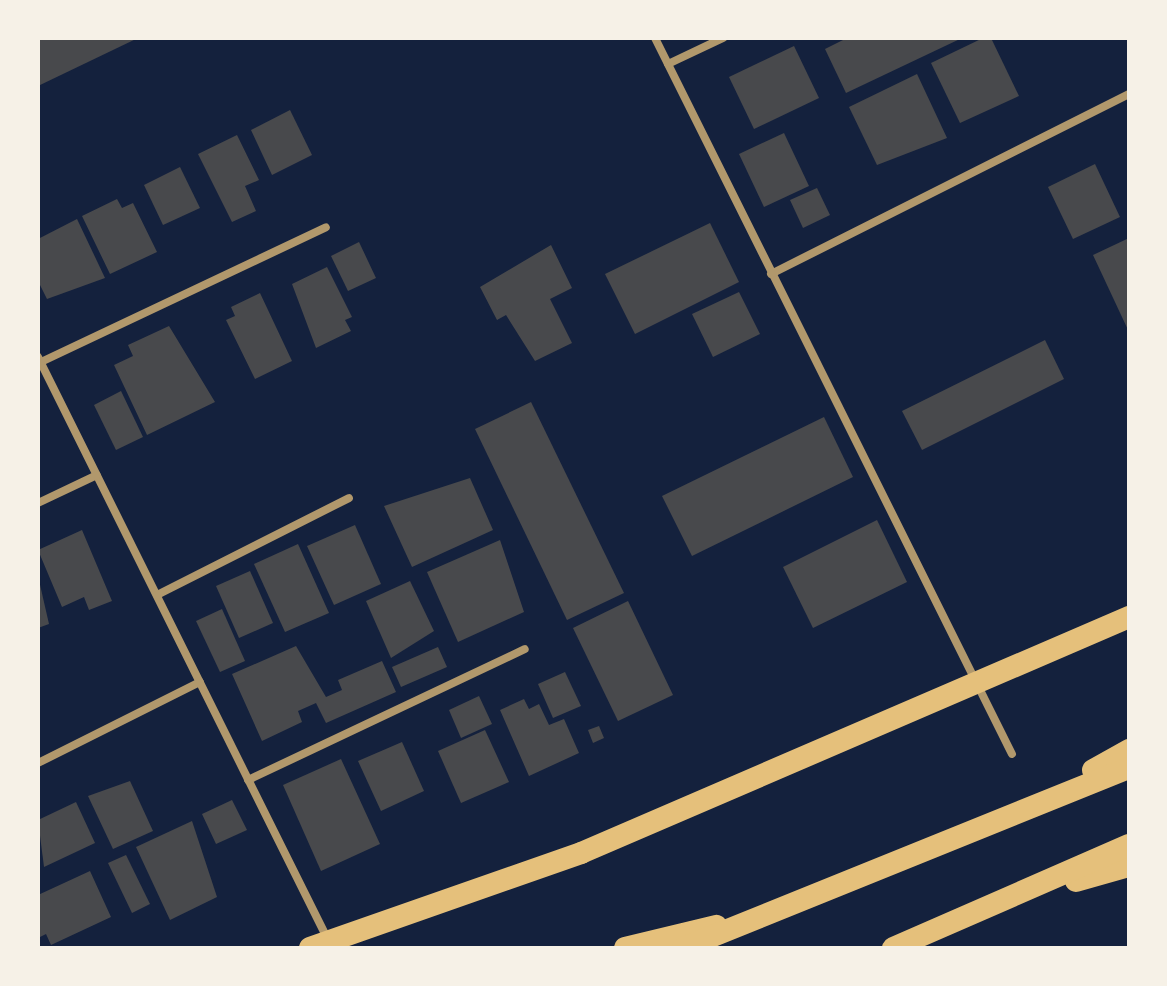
<!DOCTYPE html>
<style>
body{margin:0}
#map{position:relative;width:1167px;height:986px;overflow:hidden;background:#14213d;font-family:"Titillium Web",sans-serif}
div>[style]{position:absolute}
.building>*{inset:0;background:#48494c}
.minor>*{height:8px;margin:-4px;padding:0 4px;transform-origin:4px;border-radius:4px;background:#b1986c}
.trunk>*{height:22px;margin:-11px;padding:0 11px;transform-origin:11px;border-radius:11px;background:#e5c07b}
span{translate:-50% -50%;white-space:nowrap;text-align:center;line-height:1.15;-webkit-text-stroke:6px #f6f1e7;paint-order:stroke}
.frame{position:absolute;inset:0;border:40px solid #f6f1e7;pointer-events:none}
</style>
<div id="map">
<div class="building">
<div style="clip-path:polygon(38px 38px,138px 38px,38px 86px)"></div>
<div style="clip-path:polygon(847px 38px,962px 38px,846px 93px,825px 49px)"></div>
<div style="clip-path:polygon(983px 38px,991px 38px,1019px 96px,960px 123px,931px 63px)"></div>
<div style="clip-path:polygon(794px 46px,819px 98px,754px 129px,729px 77px)"></div>
<div style="clip-path:polygon(917px 74px,947px 138px,877px 165px,849px 107px)"></div>
<div style="clip-path:polygon(290px 110px,312px 155px,272px 175px,251px 130px)"></div>
<div style="clip-path:polygon(784px 133px,809px 186px,764px 207px,739px 154px)"></div>
<div style="clip-path:polygon(237px 135px,259px 180px,245px 186px,256px 211px,232px 222px,198px 154px)"></div>
<div style="clip-path:polygon(1095px 164px,1120px 217px,1073px 239px,1048px 187px)"></div>
<div style="clip-path:polygon(180px 167px,200px 208px,163px 225px,144px 185px)"></div>
<div style="clip-path:polygon(817px 188px,830px 215px,803px 228px,790px 200px)"></div>
<div style="clip-path:polygon(117px 199px,122px 208px,133px 203px,157px 252px,110px 274px,82px 216px)"></div>
<div style="clip-path:polygon(77px 219px,105px 278px,47px 299px,38px 281px,38px 239px)"></div>
<div style="clip-path:polygon(710px 223px,739px 282px,635px 334px,605px 274px)"></div>
<div style="clip-path:polygon(1129px 238px,1129px 332px,1093px 255px)"></div>
<div style="clip-path:polygon(359px 242px,376px 278px,348px 291px,331px 256px)"></div>
<div style="clip-path:polygon(551px 245px,572px 288px,550px 299px,572px 343px,535px 361px,506px 315px,497px 320px,480px 287px)"></div>
<div style="clip-path:polygon(327px 267px,352px 317px,345px 320px,351px 331px,316px 348px,292px 284px)"></div>
<div style="clip-path:polygon(739px 292px,760px 334px,713px 357px,692px 314px)"></div>
<div style="clip-path:polygon(260px 293px,292px 361px,255px 379px,226px 320px,235px 316px,231px 307px)"></div>
<div style="clip-path:polygon(169px 326px,215px 402px,147px 435px,114px 365px,133px 356px,128px 345px)"></div>
<div style="clip-path:polygon(1045px 340px,1064px 379px,922px 450px,902px 411px)"></div>
<div style="clip-path:polygon(121px 391px,143px 437px,116px 450px,94px 405px)"></div>
<div style="clip-path:polygon(531px 402px,624px 593px,567px 620px,475px 429px)"></div>
<div style="clip-path:polygon(824px 417px,853px 477px,692px 556px,662px 496px)"></div>
<div style="clip-path:polygon(470px 478px,493px 530px,412px 567px,384px 506px)"></div>
<div style="clip-path:polygon(877px 520px,907px 582px,813px 628px,783px 567px)"></div>
<div style="clip-path:polygon(355px 525px,381px 584px,334px 605px,307px 546px)"></div>
<div style="clip-path:polygon(82px 530px,112px 601px,89px 610px,84px 597px,62px 607px,38px 550px)"></div>
<div style="clip-path:polygon(500px 540px,524px 612px,458px 642px,427px 572px)"></div>
<div style="clip-path:polygon(298px 544px,329px 613px,285px 632px,254px 564px)"></div>
<div style="clip-path:polygon(250px 571px,273px 623px,239px 638px,216px 586px)"></div>
<div style="clip-path:polygon(38px 576px,49px 624px,38px 628px)"></div>
<div style="clip-path:polygon(410px 581px,434px 631px,391px 658px,366px 601px)"></div>
<div style="clip-path:polygon(628px 601px,673px 695px,618px 721px,573px 628px)"></div>
<div style="clip-path:polygon(222px 609px,245px 661px,220px 672px,196px 621px)"></div>
<div style="clip-path:polygon(296px 646px,326px 697px,342px 690px,338px 680px,382px 661px,396px 692px,326px 723px,316px 703px,298px 711px,302px 722px,262px 741px,232px 674px)"></div>
<div style="clip-path:polygon(438px 647px,447px 667px,401px 687px,392px 667px)"></div>
<div style="clip-path:polygon(565px 672px,581px 706px,553px 718px,538px 684px)"></div>
<div style="clip-path:polygon(479px 696px,492px 724px,461px 738px,449px 710px)"></div>
<div style="clip-path:polygon(524px 699px,529px 709px,539px 704px,549px 725px,564px 719px,579px 753px,529px 776px,500px 710px)"></div>
<div style="clip-path:polygon(599px 726px,604px 738px,593px 743px,588px 730px)"></div>
<div style="clip-path:polygon(485px 730px,509px 782px,461px 803px,438px 751px)"></div>
<div style="clip-path:polygon(402px 742px,424px 791px,381px 811px,358px 761px)"></div>
<div style="clip-path:polygon(341px 759px,380px 844px,321px 871px,283px 785px)"></div>
<div style="clip-path:polygon(130px 781px,153px 831px,113px 849px,88px 796px)"></div>
<div style="clip-path:polygon(232px 800px,247px 830px,216px 844px,202px 814px)"></div>
<div style="clip-path:polygon(76px 802px,95px 843px,44px 867px,38px 820px)"></div>
<div style="clip-path:polygon(192px 821px,217px 897px,170px 920px,136px 847px)"></div>
<div style="clip-path:polygon(126px 855px,150px 904px,132px 913px,108px 863px)"></div>
<div style="clip-path:polygon(90px 871px,111px 917px,51px 945px,46px 934px,38px 938px,38px 895px)"></div>
</div>
<div class="minor">
<div style="left:655px;top:38px;width:800px;rotate:63.5deg"></div>
<div style="left:668px;top:64px;width:61px;rotate:-25.3deg"></div>
<div style="left:771px;top:274px;width:401px;rotate:-26.7deg"></div>
<div style="left:38px;top:357px;width:651px;rotate:63.55deg"></div>
<div style="left:41px;top:362px;width:315px;rotate:-25.3deg"></div>
<div style="left:38px;top:503px;width:65px;rotate:-25.4deg"></div>
<div style="left:157px;top:595px;width:215px;rotate:-26.8deg"></div>
<div style="left:38px;top:763px;width:181px;rotate:-26.6deg"></div>
<div style="left:248px;top:780px;width:306px;rotate:-25.3deg"></div>
</div>
<div class="trunk">
<div style="left:1093px;top:770px;width:41px;rotate:-29.1deg"></div>
<div style="left:1076px;top:881px;width:55px;rotate:-15.8deg"></div>
<div style="left:310px;top:948px;width:287px;rotate:-19.3deg"></div>
<div style="left:581px;top:853px;width:597px;rotate:-23.3deg"></div>
<div style="left:625px;top:948px;width:94px;rotate:-13.6deg"></div>
<div style="left:683px;top:948px;width:481px;rotate:-22deg"></div>
<div style="left:893px;top:948px;width:257px;rotate:-23.6deg"></div>
</div>
<div class="frame"></div>
</div>
